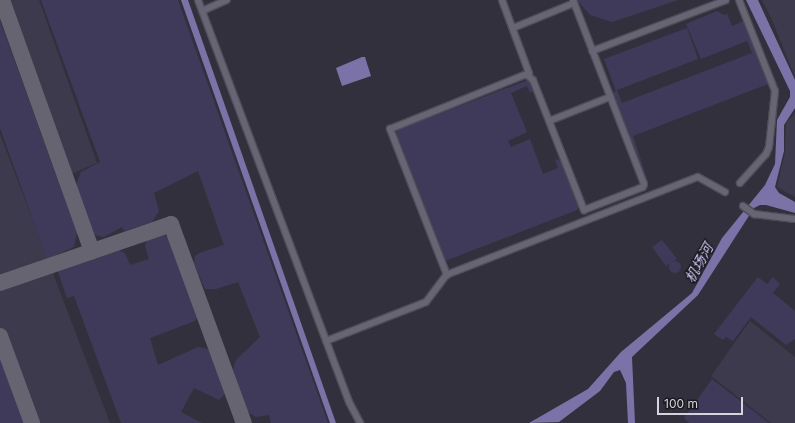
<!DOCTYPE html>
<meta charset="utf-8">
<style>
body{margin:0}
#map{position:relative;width:795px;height:423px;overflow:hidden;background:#32303d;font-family:Inter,"Noto Sans SC",sans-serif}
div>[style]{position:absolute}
.built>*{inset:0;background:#3c3a4c}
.green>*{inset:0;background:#3f3a5a}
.round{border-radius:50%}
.water>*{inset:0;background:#7b72a8}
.taxiway>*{height:16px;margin:-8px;padding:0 8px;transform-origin:8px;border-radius:8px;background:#666470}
.roads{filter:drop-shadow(1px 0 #4e4d58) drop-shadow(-1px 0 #4e4d58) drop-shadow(0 1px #4e4d58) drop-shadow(0 -1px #4e4d58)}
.minor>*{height:6px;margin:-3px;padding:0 3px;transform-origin:3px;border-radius:3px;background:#676573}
span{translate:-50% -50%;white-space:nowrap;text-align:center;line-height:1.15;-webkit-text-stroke:3px #1a191f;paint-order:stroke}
.water-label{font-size:14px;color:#d3ccfd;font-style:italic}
.scale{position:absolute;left:657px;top:397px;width:86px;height:18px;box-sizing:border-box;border:2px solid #d5d4dc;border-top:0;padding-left:5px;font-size:12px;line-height:14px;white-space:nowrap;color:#d5d4dc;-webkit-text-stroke:3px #1a191f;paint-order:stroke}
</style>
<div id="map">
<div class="built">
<div style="clip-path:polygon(0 0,39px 0,97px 163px,59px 179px,0 17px)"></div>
<div style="clip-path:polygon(762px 0,795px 0,795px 77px,772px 20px)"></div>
<div style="clip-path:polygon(795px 113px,795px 197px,777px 187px,785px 152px,786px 123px)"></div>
<div style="clip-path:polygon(0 134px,110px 423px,28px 423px,0 346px)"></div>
<div style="clip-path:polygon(750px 321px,795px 357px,795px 423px,771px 423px,711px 376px)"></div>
</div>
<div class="green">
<div style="clip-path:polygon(41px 0,178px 0,328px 423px,271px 423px,269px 415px,256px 417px,246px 411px,233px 369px,236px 360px,260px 337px,238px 282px,216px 289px,205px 289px,194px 264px,195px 256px,199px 253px,224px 245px,198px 171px,154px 193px,159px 211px,152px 222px,124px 231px,122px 227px,104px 237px,95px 235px,89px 229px,76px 193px,76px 185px,81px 172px,100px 162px)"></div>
<div style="clip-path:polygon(577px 0,678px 0,612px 22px,590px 15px)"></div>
<div style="clip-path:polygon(717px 11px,724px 15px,727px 14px,732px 26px,744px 21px,768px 84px,633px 136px,649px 184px,612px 93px,616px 91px,604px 59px,687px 28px,698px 59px,617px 90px,622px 103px,752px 53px,747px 41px,701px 59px,686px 24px)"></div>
<div style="clip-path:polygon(0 20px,77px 233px,74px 247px,47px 259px,0 128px)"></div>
<div style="clip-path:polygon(528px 80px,533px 86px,533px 91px,530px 93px,527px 86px,511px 93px,527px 132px,508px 141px,511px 147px,530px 139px,543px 174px,558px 168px,555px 159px,562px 161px,579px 207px,577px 210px,445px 261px,396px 133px,397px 130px)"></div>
<div style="clip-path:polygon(162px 233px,169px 238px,197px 318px,195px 321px,150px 338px,158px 365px,198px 347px,208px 349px,226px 390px,225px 394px,219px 400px,194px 388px,181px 412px,202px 423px,121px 423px,74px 296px,67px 298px,57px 269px,114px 248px,125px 253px,130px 265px,149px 259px,145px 246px,147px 239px,153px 234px)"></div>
<div style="clip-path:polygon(662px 240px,677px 259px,666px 266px,652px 247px)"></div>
<div class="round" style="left:669px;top:261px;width:12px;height:12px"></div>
<div style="clip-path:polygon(758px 277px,767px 284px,773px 277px,780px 284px,773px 293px,795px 311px,795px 339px,786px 345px,751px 317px,733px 341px,726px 337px,723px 340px,714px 334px)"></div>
<div style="clip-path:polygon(0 344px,27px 420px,26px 423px,0 423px)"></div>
<div style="clip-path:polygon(712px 379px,769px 423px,689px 423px,684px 418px)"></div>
</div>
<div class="water">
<div style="clip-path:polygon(181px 0,188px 0,336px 423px,330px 423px)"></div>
<div style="clip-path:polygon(746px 0,758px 0,795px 80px,795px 108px,784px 125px,784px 151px,775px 187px,779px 193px,795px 202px,795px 213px,766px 205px,760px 205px,754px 208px,698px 295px,632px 357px,635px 423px,628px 423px,626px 383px,620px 370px,614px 372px,600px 391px,559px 422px,529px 423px,588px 389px,621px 352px,692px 293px,722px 238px,765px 185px,775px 164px,777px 120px,790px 97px,790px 91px)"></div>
<div style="clip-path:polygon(362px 57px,365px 57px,371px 76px,342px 86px,336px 68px)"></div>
</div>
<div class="taxiway">
<div style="left:2px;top:0;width:267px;rotate:70.3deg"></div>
<div style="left:0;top:283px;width:181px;rotate:-19deg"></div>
<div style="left:171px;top:224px;width:212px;rotate:69.9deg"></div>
<div style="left:0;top:336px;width:93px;rotate:69.8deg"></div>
</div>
<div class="roads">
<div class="minor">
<div style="left:198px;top:0;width:429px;rotate:69.4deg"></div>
<div style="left:349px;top:402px;width:24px;rotate:62deg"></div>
<div style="left:739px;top:0;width:98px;rotate:68.4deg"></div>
<div style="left:775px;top:91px;width:56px;rotate:96.1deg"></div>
<div style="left:769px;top:147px;width:8px;rotate:113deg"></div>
<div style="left:766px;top:154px;width:39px;rotate:132deg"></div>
<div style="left:202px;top:11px;width:27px;rotate:-24deg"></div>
<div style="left:513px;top:28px;width:66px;rotate:-22.3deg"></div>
<div style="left:592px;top:51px;width:143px;rotate:-20.8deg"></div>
<div style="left:527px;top:75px;width:8px;rotate:40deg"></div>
<div style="left:533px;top:80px;width:140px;rotate:68.6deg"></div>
<div style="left:584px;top:210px;width:63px;rotate:-21.3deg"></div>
<div style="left:643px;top:187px;width:3px;rotate:-72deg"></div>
<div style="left:644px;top:184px;width:197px;rotate:-111.1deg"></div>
<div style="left:549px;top:121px;width:66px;rotate:-21.5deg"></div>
<div style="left:743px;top:206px;width:14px;rotate:36deg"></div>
<div style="left:754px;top:214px;width:41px;rotate:7deg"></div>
<div style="left:447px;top:275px;width:157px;rotate:-111.3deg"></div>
<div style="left:390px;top:129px;width:150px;rotate:-21.9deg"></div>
<div style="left:529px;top:73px;width:78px;rotate:-110.3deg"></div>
<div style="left:326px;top:341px;width:107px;rotate:-21.3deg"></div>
<div style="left:426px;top:302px;width:34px;rotate:-53deg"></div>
<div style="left:446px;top:275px;width:270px;rotate:-21.3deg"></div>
<div style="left:698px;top:177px;width:31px;rotate:29deg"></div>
</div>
</div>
<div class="water-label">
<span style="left:699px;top:263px;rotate:-61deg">机场河</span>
</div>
<div class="scale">100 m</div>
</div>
